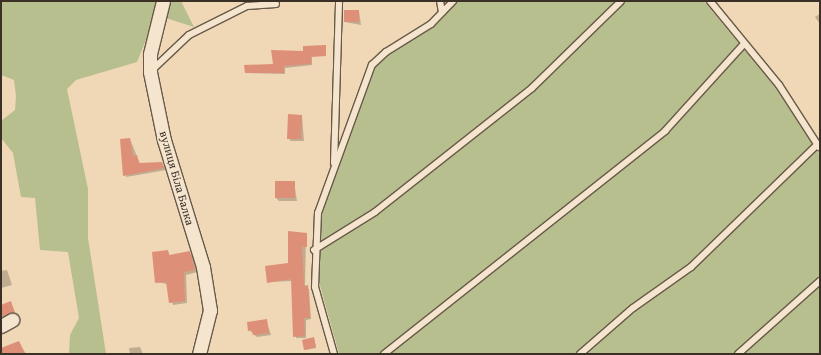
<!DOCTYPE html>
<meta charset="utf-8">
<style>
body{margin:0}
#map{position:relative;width:821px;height:355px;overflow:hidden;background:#f0d7b5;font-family:"Gentium Book Plus",serif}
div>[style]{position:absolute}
.green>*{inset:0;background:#b7bf8f}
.shadow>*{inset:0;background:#0003}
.building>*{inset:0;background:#de8f77}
.roads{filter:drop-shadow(1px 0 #685a49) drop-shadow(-1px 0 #685a49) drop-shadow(0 1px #685a49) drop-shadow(0 -1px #685a49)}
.lane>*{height:6px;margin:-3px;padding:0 3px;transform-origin:3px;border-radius:3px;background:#f5e5cf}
.street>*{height:13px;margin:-6.5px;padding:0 6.5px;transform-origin:6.5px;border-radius:6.5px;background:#f5e5cf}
span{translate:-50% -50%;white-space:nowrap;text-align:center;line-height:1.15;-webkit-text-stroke:3px #f5e5cf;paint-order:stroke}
.street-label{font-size:12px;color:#3a3025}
.frame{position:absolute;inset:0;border:2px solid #3a3025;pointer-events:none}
</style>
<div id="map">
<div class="green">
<div style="clip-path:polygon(1px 1px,181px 1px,194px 27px,156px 15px,137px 62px,76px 80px,67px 89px,88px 189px,88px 238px,106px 354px,69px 354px,70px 335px,79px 318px,68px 252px,40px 250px,35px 198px,21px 197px,13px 153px,1px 138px,1px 121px,15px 110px,16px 96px,14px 80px,1px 75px)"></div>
<div style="clip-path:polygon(442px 1px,704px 1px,776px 88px,820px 155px,820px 354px,339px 354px,319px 282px,320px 213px,375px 65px,444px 13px)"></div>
</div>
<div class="shadow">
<div style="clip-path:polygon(359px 11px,361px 25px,345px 22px)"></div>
<div style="clip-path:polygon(820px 14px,820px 24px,815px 17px)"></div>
<div style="clip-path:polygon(312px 54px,312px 65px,285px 68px,285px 74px,246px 73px,245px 66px,274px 65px)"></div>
<div style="clip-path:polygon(302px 116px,304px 141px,291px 141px,288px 138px)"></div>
<div style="clip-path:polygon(130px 139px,140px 164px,162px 163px,166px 170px,126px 177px)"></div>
<div style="clip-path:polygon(294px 182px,297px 201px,279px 201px,276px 198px)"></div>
<div style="clip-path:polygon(306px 234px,305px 287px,309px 289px,311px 319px,306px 320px,306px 338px,296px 338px,292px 281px,268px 282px,289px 264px)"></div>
<div style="clip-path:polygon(168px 252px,170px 256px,192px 255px,197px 272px,186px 275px,187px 303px,173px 305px,167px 284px,156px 282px)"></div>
<div style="clip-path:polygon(7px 270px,12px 285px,1px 288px,1px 271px)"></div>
<div style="clip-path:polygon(11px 303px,16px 315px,1px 322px,1px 307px)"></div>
<div style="clip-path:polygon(266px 320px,271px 335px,257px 337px,249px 330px)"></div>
<div style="clip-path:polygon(314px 338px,316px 348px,306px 350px,305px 349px)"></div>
<div style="clip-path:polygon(19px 342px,26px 354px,8px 354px)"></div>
<div style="clip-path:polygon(140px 347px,143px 354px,130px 354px,129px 348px)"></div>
</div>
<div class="building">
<div style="clip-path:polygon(344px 10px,359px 10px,359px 22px,344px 22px)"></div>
<div style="clip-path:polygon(326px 45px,326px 56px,311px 57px,311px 64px,284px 66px,284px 73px,245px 73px,244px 65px,273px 64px,271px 50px,303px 51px,303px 46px)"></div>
<div style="clip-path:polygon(288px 114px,302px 115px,301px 139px,287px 139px)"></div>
<div style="clip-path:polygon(130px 138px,133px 156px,137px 155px,139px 163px,162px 162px,164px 168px,123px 176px,120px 139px)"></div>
<div style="clip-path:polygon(275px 181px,295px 181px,295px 198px,275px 198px)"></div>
<div style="clip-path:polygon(288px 231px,307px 233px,307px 247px,302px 247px,304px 286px,308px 285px,310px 318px,304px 318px,305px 336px,293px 337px,291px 279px,267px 283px,265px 266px,288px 263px)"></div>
<div style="clip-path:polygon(168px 250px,169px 255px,190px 251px,195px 270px,184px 272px,185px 301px,169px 303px,166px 282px,155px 283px,152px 252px)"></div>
<div style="clip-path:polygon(11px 301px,15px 313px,1px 316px,1px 305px)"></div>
<div style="clip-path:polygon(267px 319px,269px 333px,253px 335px,252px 330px,248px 331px,247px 322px)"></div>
<div style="clip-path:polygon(314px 337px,316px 347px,304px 350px,302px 340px)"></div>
<div style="clip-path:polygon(19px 341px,25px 354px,1px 354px,1px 348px)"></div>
</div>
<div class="roads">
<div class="lane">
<div style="left:440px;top:1px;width:11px;rotate:80deg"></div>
<div style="left:710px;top:1px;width:109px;rotate:50.6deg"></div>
<div style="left:779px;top:85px;width:74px;rotate:57.2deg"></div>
<div style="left:151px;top:71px;width:52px;rotate:-43.5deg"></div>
<div style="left:189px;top:35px;width:65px;rotate:-26.6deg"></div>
<div style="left:247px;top:6px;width:29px;rotate:-4deg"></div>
<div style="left:334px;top:163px;width:162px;rotate:-88.2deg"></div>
<div style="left:314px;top:250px;width:72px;rotate:-31.9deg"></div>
<div style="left:375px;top:212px;width:200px;rotate:-38.3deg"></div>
<div style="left:532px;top:88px;width:124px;rotate:-44.3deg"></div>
<div style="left:334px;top:354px;width:70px;rotate:-105.8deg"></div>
<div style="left:315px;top:287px;width:74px;rotate:-87.7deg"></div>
<div style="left:318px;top:213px;width:158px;rotate:-70deg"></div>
<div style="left:372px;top:65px;width:19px;rotate:-43deg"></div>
<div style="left:386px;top:52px;width:53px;rotate:-31.9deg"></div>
<div style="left:431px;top:24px;width:32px;rotate:-46deg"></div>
<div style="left:384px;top:354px;width:359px;rotate:-38.4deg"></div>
<div style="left:665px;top:131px;width:118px;rotate:-47.8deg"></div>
<div style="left:580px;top:354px;width:70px;rotate:-41deg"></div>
<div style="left:633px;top:308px;width:71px;rotate:-35.3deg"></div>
<div style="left:691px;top:267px;width:175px;rotate:-44.1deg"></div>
<div style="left:738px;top:354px;width:110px;rotate:-41.7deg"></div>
</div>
<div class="street">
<div style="left:163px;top:1px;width:55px;rotate:103.8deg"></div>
<div style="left:150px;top:54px;width:18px;rotate:90deg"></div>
<div style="left:150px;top:72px;width:69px;rotate:78.4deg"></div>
<div style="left:164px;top:140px;width:133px;rotate:72.9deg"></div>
<div style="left:203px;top:267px;width:44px;rotate:80.8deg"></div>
<div style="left:210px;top:310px;width:45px;rotate:104deg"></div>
<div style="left:1px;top:326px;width:13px;rotate:-29deg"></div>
</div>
</div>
<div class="street-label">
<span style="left:177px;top:178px;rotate:74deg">вулиця Біла Балка</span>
</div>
<div class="frame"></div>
</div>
